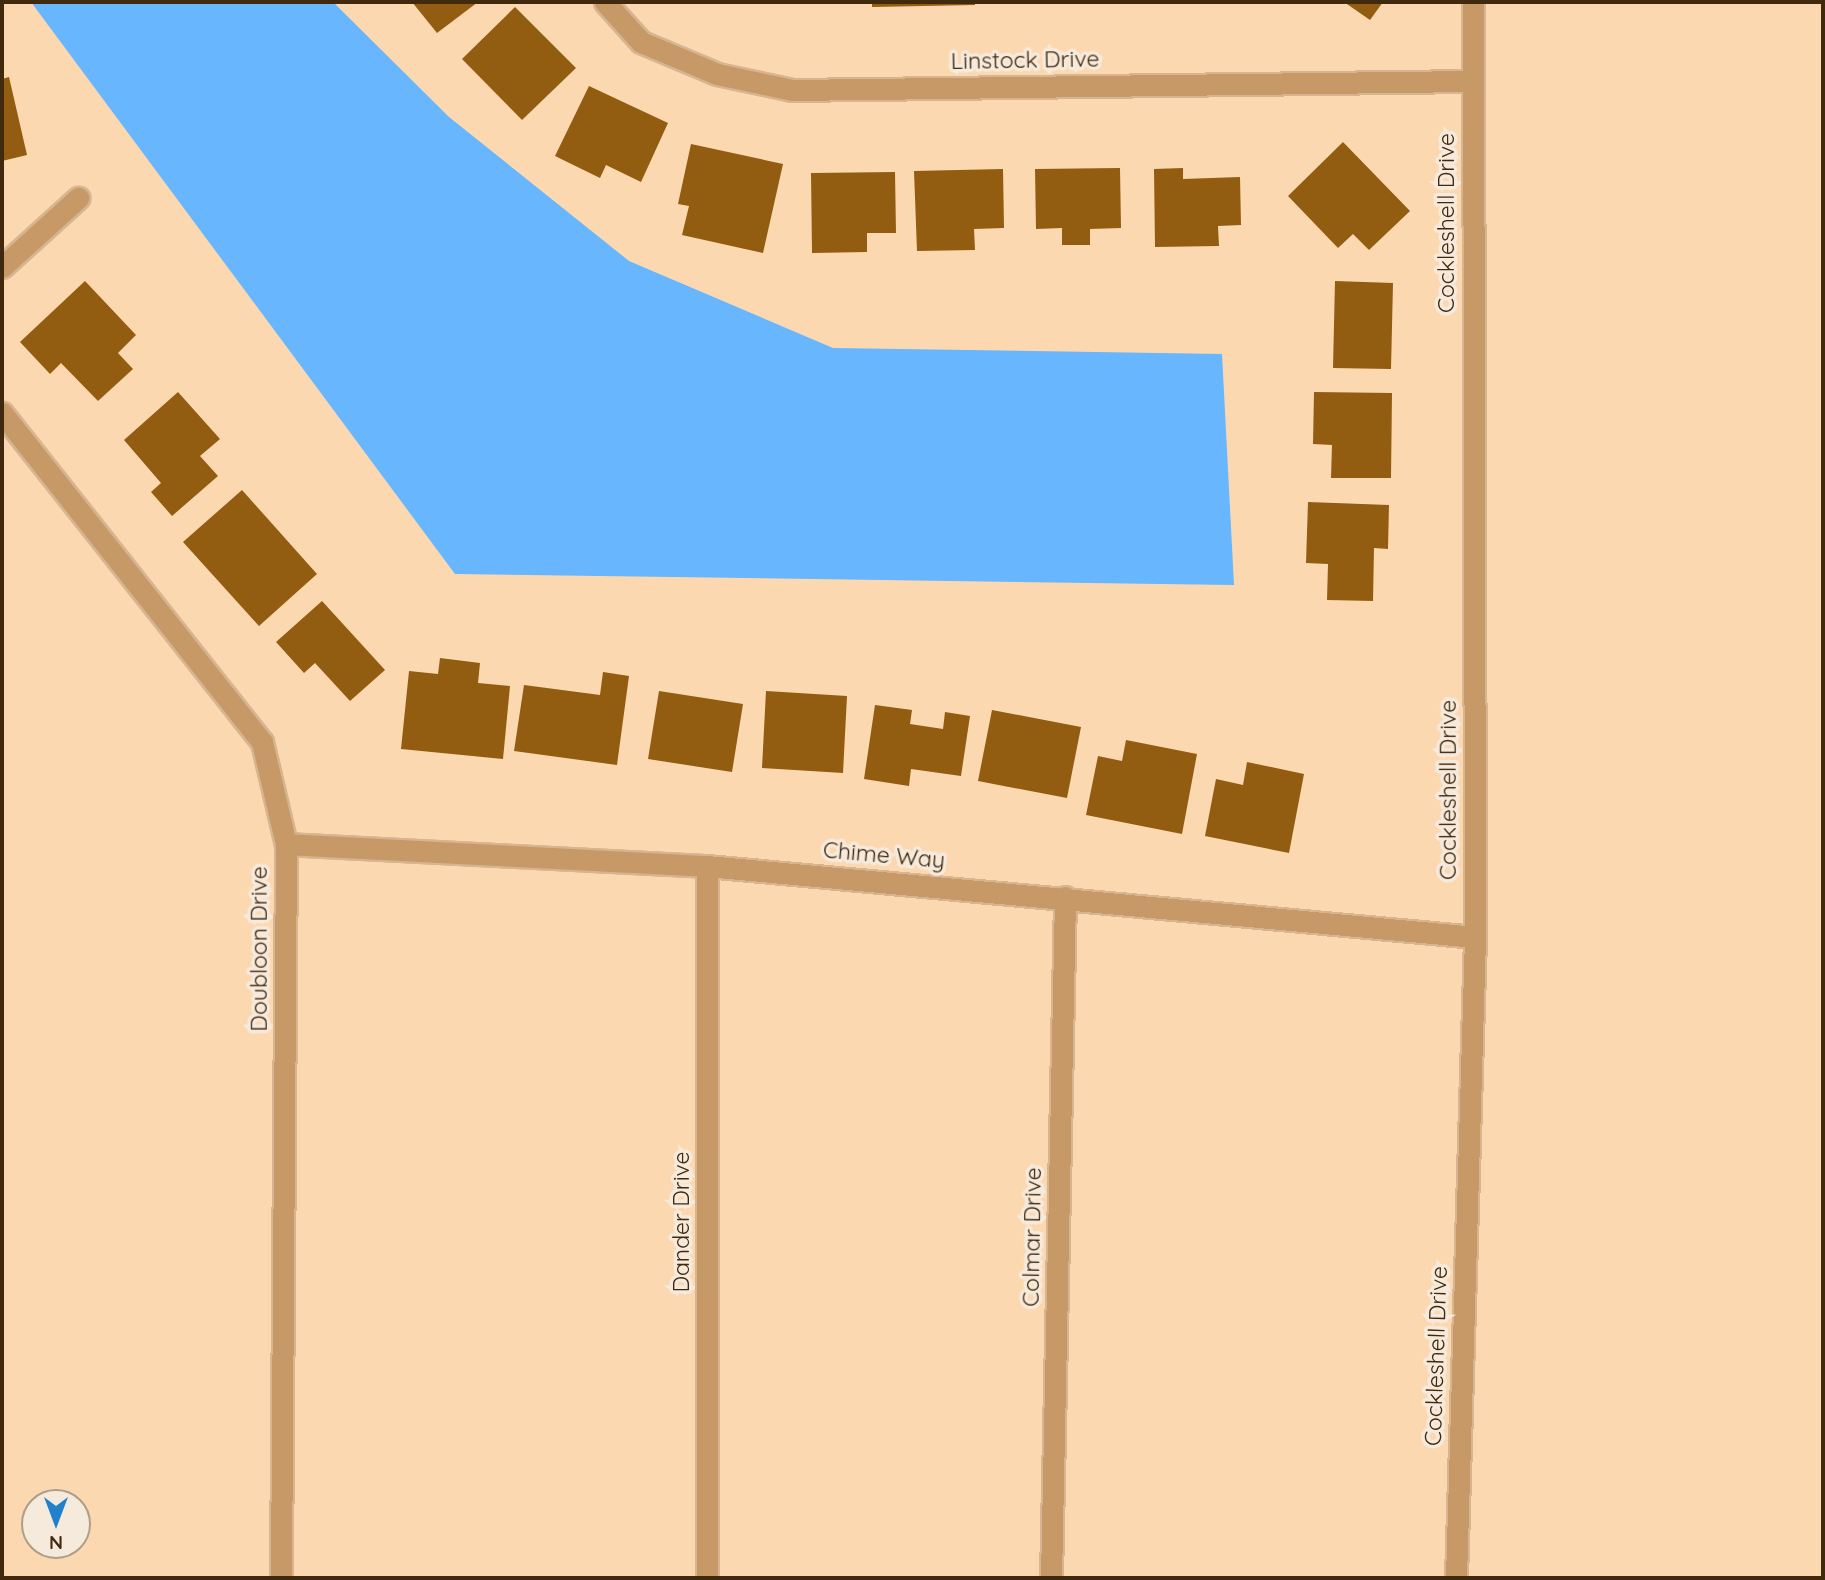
<!DOCTYPE html>
<style>
body{margin:0}
#map{position:relative;width:1825px;height:1580px;overflow:hidden;background:#fcd8b1;font-family:Quicksand,sans-serif}
div>[style]{position:absolute}
.water>*{inset:0;background:#67b6fe}
.building>*{inset:0;background:#925c11}
.roads{filter:drop-shadow(2px 0 #d6b590) drop-shadow(-2px 0 #d6b590) drop-shadow(0 2px #d6b590) drop-shadow(0 -2px #d6b590)}
.minor>*{height:21px;margin:-10.5px;padding:0 10.5px;transform-origin:10.5px;border-radius:10.5px;background:#c69967}
span{translate:-50% -50%;white-space:nowrap;text-align:center;line-height:1.15;-webkit-text-stroke:7px #f6eadd;paint-order:stroke}
.street-label{font-size:23px;color:#40290d}
.frame{position:absolute;inset:0;border:4px solid #40290d;pointer-events:none}
.north{position:absolute;left:21px;top:1489px;width:70px;height:70px;box-sizing:border-box;background:#f6eadd;border:2px solid #ad9d8a;border-radius:50%;rotate:180deg;font-size:19px;font-weight:700;line-height:28px;text-align:center;color:#40290d}
.north::after{content:'';display:block;margin:auto;width:24px;height:32px;background:#2281cd;clip-path:polygon(50% 0,100% 100%,50% 72%,0 100%)}
</style>
<div id="map">
<div class="water">
<div style="clip-path:polygon(31px 2px,333px 2px,449px 117px,629px 261px,833px 348px,1222px 354px,1234px 585px,455px 574px)"></div>
</div>
<div class="building">
<div style="clip-path:polygon(412px 2px,478px 2px,437px 33px)"></div>
<div style="clip-path:polygon(872px 2px,975px 2px,975px 5px,872px 7px)"></div>
<div style="clip-path:polygon(1344px 2px,1383px 2px,1370px 20px)"></div>
<div style="clip-path:polygon(515px 7px,576px 68px,522px 120px,462px 59px)"></div>
<div style="clip-path:polygon(9px 77px,27px 155px,2px 161px,2px 79px)"></div>
<div style="clip-path:polygon(589px 86px,668px 123px,641px 182px,606px 165px,600px 178px,555px 156px)"></div>
<div style="clip-path:polygon(1343px 142px,1410px 211px,1369px 250px,1353px 234px,1338px 248px,1288px 196px)"></div>
<div style="clip-path:polygon(691px 144px,783px 164px,763px 253px,682px 235px,689px 206px,678px 204px)"></div>
<div style="clip-path:polygon(1120px 168px,1121px 228px,1090px 229px,1090px 245px,1062px 245px,1062px 228px,1036px 229px,1035px 169px)"></div>
<div style="clip-path:polygon(1183px 168px,1183px 179px,1240px 177px,1241px 225px,1218px 226px,1219px 246px,1155px 247px,1154px 169px)"></div>
<div style="clip-path:polygon(1003px 169px,1004px 228px,974px 229px,975px 250px,917px 251px,914px 171px)"></div>
<div style="clip-path:polygon(895px 172px,896px 233px,867px 233px,867px 252px,812px 253px,811px 173px)"></div>
<div style="clip-path:polygon(85px 281px,136px 335px,118px 353px,133px 369px,98px 401px,61px 363px,50px 374px,20px 342px)"></div>
<div style="clip-path:polygon(1335px 281px,1393px 283px,1391px 369px,1333px 368px)"></div>
<div style="clip-path:polygon(178px 392px,220px 439px,200px 456px,218px 476px,172px 516px,151px 492px,161px 483px,124px 440px)"></div>
<div style="clip-path:polygon(1314px 392px,1392px 393px,1391px 478px,1331px 478px,1332px 445px,1313px 444px)"></div>
<div style="clip-path:polygon(242px 490px,317px 574px,259px 626px,183px 542px)"></div>
<div style="clip-path:polygon(1308px 502px,1389px 505px,1388px 549px,1374px 548px,1373px 601px,1327px 600px,1328px 564px,1306px 563px)"></div>
<div style="clip-path:polygon(322px 601px,385px 670px,350px 701px,315px 663px,304px 673px,276px 642px)"></div>
<div style="clip-path:polygon(440px 658px,480px 663px,478px 683px,510px 686px,503px 759px,401px 749px,409px 671px,438px 674px)"></div>
<div style="clip-path:polygon(603px 672px,629px 676px,617px 765px,514px 751px,524px 685px,600px 695px)"></div>
<div style="clip-path:polygon(659px 691px,743px 704px,732px 772px,648px 759px)"></div>
<div style="clip-path:polygon(766px 691px,847px 696px,843px 773px,762px 768px)"></div>
<div style="clip-path:polygon(875px 705px,912px 710px,910px 724px,943px 729px,945px 712px,970px 716px,961px 776px,911px 769px,909px 786px,864px 779px)"></div>
<div style="clip-path:polygon(992px 710px,1081px 727px,1067px 798px,978px 781px)"></div>
<div style="clip-path:polygon(1126px 740px,1197px 754px,1182px 834px,1086px 815px,1098px 756px,1122px 761px)"></div>
<div style="clip-path:polygon(1247px 762px,1304px 774px,1289px 853px,1205px 836px,1216px 779px,1243px 785px)"></div>
</div>
<div class="roads">
<div class="minor">
<div style="left:605px;top:2px;width:54px;rotate:48deg"></div>
<div style="left:641px;top:42px;width:82px;rotate:22.8deg"></div>
<div style="left:717px;top:74px;width:77px;rotate:12deg"></div>
<div style="left:792px;top:90px;width:680px;rotate:-0.76deg"></div>
<div style="left:2px;top:267px;width:103px;rotate:-42.2deg"></div>
<div style="left:2px;top:413px;width:419px;rotate:51.7deg"></div>
<div style="left:262px;top:742px;width:105px;rotate:76.8deg"></div>
<div style="left:286px;top:844px;width:734px;rotate:90.39deg"></div>
<div style="left:286px;top:844px;width:422px;rotate:3deg"></div>
<div style="left:707px;top:866px;width:771px;rotate:5.28deg"></div>
<div style="left:707px;top:866px;width:712px;rotate:90deg"></div>
<div style="left:1051px;top:1578px;width:681px;rotate:-88.82deg"></div>
<div style="left:1456px;top:1578px;width:641px;rotate:-88.3deg"></div>
<div style="left:1475px;top:937px;width:935px;rotate:-90.12deg"></div>
</div>
</div>
<div class="street-label">
<span style="left:1025px;top:60px;rotate:-1deg">Linstock Drive</span>
<span style="left:1446px;top:223px;rotate:-90deg">Cockleshell Drive</span>
<span style="left:1448px;top:790px;rotate:-90deg">Cockleshell Drive</span>
<span style="left:884px;top:855px;rotate:5deg">Chime Way</span>
<span style="left:259px;top:949px;rotate:-90deg">Doubloon Drive</span>
<span style="left:681px;top:1222px;rotate:-90deg">Dander Drive</span>
<span style="left:1032px;top:1237px;rotate:-89deg">Colmar Drive</span>
<span style="left:1436px;top:1356px;rotate:-88deg">Cockleshell Drive</span>
</div>
<div class="frame"></div>
<div class="north">N</div>
</div>
